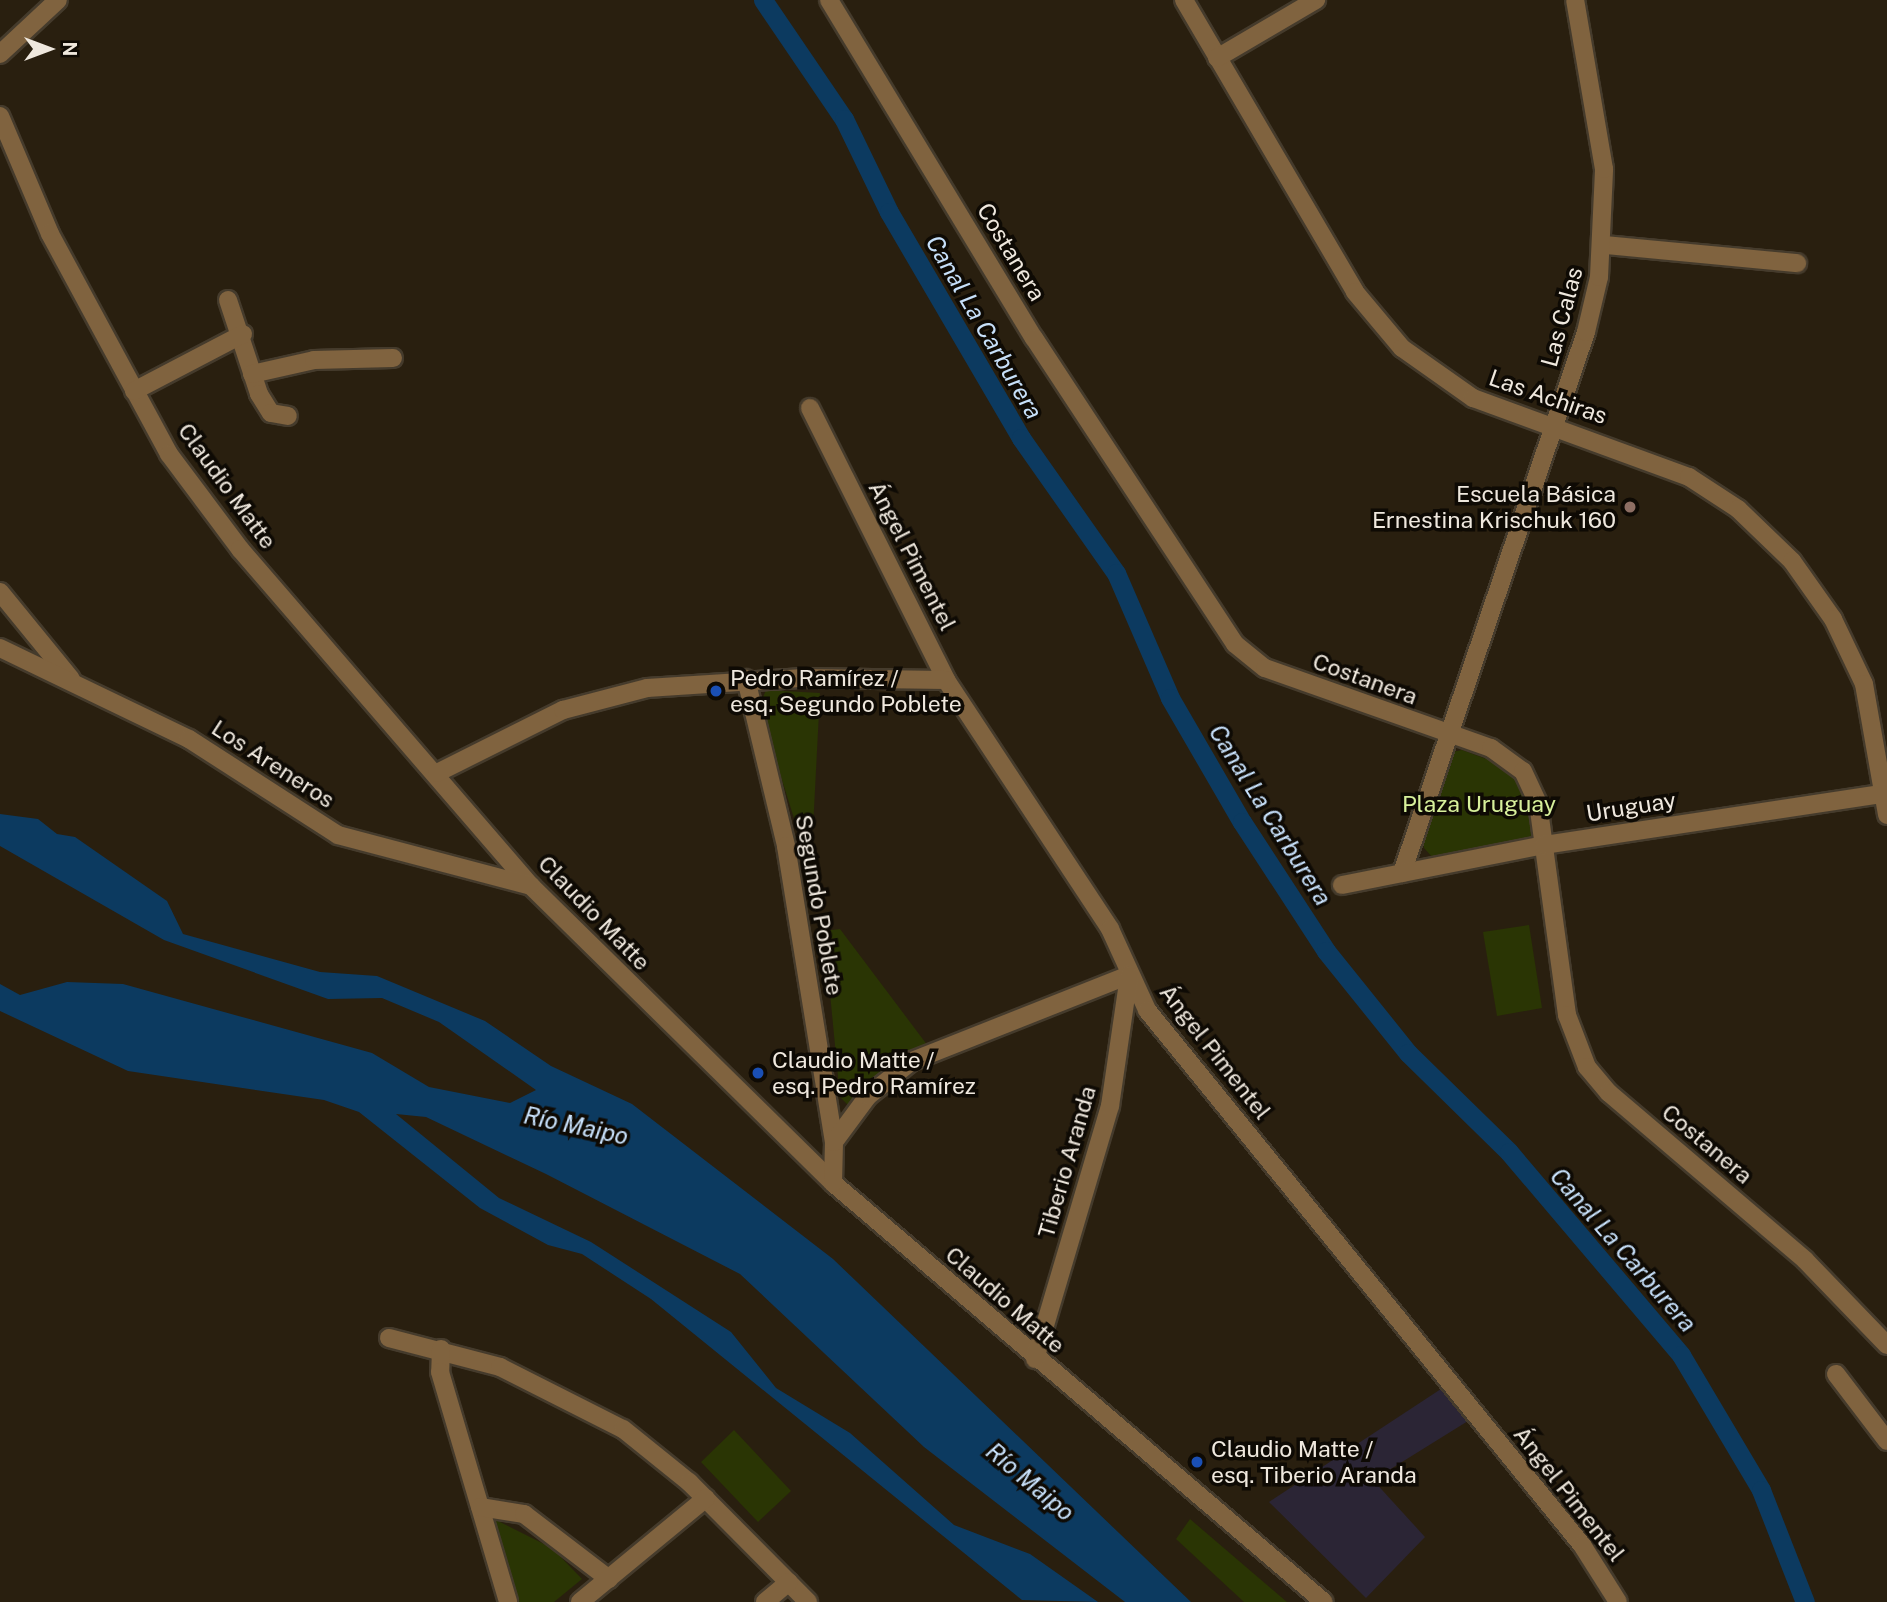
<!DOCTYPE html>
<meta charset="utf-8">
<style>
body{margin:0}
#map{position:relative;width:1887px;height:1602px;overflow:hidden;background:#291f0f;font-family:"Public Sans",sans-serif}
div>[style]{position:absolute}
.education>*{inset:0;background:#2b2535}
.green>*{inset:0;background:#2a3504}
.water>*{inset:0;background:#0c3a60}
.canal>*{height:19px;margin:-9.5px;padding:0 9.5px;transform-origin:9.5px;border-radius:9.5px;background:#0c3a60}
.roads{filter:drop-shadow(2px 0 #453b2c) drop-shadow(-2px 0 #453b2c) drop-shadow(0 2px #453b2c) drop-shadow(0 -2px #453b2c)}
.minor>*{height:18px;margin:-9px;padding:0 9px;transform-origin:9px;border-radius:9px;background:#80633f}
.dots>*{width:19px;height:19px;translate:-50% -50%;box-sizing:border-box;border:4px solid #0e0a04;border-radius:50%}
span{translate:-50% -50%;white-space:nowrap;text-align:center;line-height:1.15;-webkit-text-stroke:7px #0e0a04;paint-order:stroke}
.street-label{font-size:23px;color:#efe8de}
.poi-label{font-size:23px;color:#efe8de}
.right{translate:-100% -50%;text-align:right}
.left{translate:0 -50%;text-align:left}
.park-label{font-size:23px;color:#d7f09b}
.water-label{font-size:24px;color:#c7e0fa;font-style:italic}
.north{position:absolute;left:14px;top:14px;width:70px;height:70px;-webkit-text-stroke:5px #0e0a04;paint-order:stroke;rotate:90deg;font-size:19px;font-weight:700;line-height:28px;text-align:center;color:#efe8de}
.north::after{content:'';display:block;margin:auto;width:24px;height:32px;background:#efe8de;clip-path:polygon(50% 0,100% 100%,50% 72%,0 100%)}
</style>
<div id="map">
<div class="education">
<div style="clip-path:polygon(1444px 1387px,1468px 1421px,1373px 1480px,1425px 1537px,1366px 1598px,1269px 1502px)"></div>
</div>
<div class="green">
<div style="clip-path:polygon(766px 690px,820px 693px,813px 828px,798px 831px,759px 707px)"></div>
<div style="clip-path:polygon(1462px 750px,1500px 764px,1523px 786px,1534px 830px,1528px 842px,1433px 858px,1424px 848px,1422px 836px,1448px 753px)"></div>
<div style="clip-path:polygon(1529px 925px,1542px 1008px,1497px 1016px,1483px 932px)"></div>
<div style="clip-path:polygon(840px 929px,928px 1046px,902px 1058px,849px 1106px,840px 1097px,824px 931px)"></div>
<div style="clip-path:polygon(734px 1430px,791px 1491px,758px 1522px,701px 1462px)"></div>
<div style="clip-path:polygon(492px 1518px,552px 1548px,582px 1579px,554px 1602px,517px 1602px)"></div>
<div style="clip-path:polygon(1190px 1519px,1287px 1602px,1244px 1602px,1176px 1539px)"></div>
</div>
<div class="water">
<div style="clip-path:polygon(0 814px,38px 819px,57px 834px,75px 837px,167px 901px,183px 934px,320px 972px,377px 976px,485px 1021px,551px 1066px,632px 1104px,833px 1259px,1191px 1602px,1125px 1602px,924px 1447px,740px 1274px,546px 1174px,426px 1117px,396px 1114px,499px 1198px,591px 1242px,731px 1332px,776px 1388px,850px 1433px,954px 1525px,1030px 1554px,1098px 1602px,1022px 1600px,651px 1299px,582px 1254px,548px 1245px,480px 1208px,359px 1112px,324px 1100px,128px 1071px,0 1011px,0 984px,20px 995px,67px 982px,123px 984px,372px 1053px,429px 1087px,510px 1103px,536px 1090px,439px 1022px,382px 998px,328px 999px,164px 940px,0 846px)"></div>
</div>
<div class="canal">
<div style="left:763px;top:0;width:144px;rotate:55.8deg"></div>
<div style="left:844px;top:119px;width:103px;rotate:64.2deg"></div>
<div style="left:889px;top:212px;width:262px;rotate:59.7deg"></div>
<div style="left:1021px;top:438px;width:165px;rotate:54.9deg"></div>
<div style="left:1116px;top:573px;width:136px;rotate:66.6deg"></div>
<div style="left:1170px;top:698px;width:143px;rotate:59.9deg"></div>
<div style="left:1242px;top:822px;width:154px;rotate:56.9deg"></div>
<div style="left:1326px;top:951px;width:131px;rotate:51.2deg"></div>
<div style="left:1408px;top:1053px;width:141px;rotate:44.4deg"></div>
<div style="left:1509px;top:1152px;width:266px;rotate:49.7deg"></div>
<div style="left:1681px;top:1355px;width:157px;rotate:59.3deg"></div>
<div style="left:1761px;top:1490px;width:120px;rotate:68.6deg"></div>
</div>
<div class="roads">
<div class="minor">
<div style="left:829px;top:0;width:395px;rotate:58.8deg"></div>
<div style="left:1034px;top:338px;width:366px;rotate:56.7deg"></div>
<div style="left:1235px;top:644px;width:38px;rotate:39deg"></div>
<div style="left:1265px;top:668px;width:240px;rotate:19.5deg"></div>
<div style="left:1491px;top:748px;width:39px;rotate:36deg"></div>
<div style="left:1523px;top:771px;width:35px;rotate:65deg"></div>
<div style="left:1538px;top:803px;width:214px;rotate:82.2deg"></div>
<div style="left:1567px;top:1015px;width:56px;rotate:69deg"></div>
<div style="left:1587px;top:1067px;width:34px;rotate:50deg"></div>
<div style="left:1609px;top:1093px;width:257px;rotate:40.4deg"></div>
<div style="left:1805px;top:1260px;width:118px;rotate:46deg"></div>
<div style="left:1184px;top:0;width:338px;rotate:59.6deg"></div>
<div style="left:1355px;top:292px;width:73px;rotate:50deg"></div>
<div style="left:1402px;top:348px;width:87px;rotate:35.2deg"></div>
<div style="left:1473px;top:398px;width:230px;rotate:20.1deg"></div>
<div style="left:1689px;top:477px;width:59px;rotate:33.1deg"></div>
<div style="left:1738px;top:509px;width:75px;rotate:43.9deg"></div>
<div style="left:1792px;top:561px;width:71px;rotate:54.7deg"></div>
<div style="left:1833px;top:619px;width:72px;rotate:64.5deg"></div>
<div style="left:1864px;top:684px;width:133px;rotate:80deg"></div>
<div style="left:0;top:54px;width:79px;rotate:-43deg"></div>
<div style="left:1217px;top:58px;width:115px;rotate:-30.4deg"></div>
<div style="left:0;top:116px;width:128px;rotate:67deg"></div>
<div style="left:50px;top:234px;width:250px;rotate:61.6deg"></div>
<div style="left:169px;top:454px;width:119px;rotate:53.2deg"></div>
<div style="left:240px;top:549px;width:445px;rotate:49.2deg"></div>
<div style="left:531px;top:886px;width:424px;rotate:44.5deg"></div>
<div style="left:833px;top:1183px;width:645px;rotate:40.48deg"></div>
<div style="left:1605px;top:245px;width:193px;rotate:5.4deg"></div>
<div style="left:228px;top:300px;width:99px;rotate:71.7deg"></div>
<div style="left:259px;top:394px;width:22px;rotate:58deg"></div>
<div style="left:271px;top:413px;width:17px;rotate:10deg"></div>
<div style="left:252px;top:374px;width:64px;rotate:-12.7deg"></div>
<div style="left:314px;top:360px;width:79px;rotate:-1.5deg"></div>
<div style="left:134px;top:391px;width:123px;rotate:-27.6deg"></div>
<div style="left:810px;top:408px;width:304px;rotate:63.4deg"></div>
<div style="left:946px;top:680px;width:298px;rotate:56.6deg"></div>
<div style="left:1110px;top:929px;width:89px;rotate:65.4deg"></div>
<div style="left:1147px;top:1010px;width:690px;rotate:50.89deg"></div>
<div style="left:1582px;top:1545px;width:67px;rotate:57.7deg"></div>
<div style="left:0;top:592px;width:112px;rotate:50.8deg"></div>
<div style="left:0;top:648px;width:210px;rotate:25.7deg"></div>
<div style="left:189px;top:739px;width:177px;rotate:32.8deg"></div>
<div style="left:338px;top:835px;width:200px;rotate:14.8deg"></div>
<div style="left:746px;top:679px;width:172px;rotate:76.5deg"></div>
<div style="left:786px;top:846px;width:300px;rotate:80.8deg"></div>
<div style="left:834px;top:1142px;width:41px;rotate:91.4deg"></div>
<div style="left:437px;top:773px;width:141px;rotate:-26.6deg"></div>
<div style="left:563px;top:710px;width:87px;rotate:-14.7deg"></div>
<div style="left:647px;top:688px;width:153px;rotate:-3.7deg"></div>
<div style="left:800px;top:678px;width:146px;rotate:0.8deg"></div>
<div style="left:1402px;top:873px;width:571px;rotate:-71.22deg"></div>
<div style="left:1586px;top:332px;width:57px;rotate:-76.7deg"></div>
<div style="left:1599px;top:277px;width:108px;rotate:-87.3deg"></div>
<div style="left:1604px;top:169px;width:171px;rotate:-99.7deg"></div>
<div style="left:1342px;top:885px;width:206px;rotate:-11.2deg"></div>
<div style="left:1544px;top:845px;width:347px;rotate:-8.6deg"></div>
<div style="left:834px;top:1142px;width:57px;rotate:-53.5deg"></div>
<div style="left:868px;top:1096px;width:56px;rotate:-38.5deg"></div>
<div style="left:912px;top:1061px;width:233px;rotate:-21.6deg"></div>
<div style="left:389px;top:1338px;width:115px;rotate:14.6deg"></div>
<div style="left:500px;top:1367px;width:138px;rotate:26.8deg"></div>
<div style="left:623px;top:1429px;width:85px;rotate:38.8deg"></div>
<div style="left:689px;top:1482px;width:169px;rotate:45.2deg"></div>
<div style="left:441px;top:1349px;width:23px;rotate:92deg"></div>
<div style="left:440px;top:1372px;width:240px;rotate:73.5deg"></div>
<div style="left:1035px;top:1359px;width:264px;rotate:-73.5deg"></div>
<div style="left:1110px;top:1106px;width:132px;rotate:-81.7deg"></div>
<div style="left:1836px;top:1374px;width:84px;rotate:52.7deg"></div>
<div style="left:480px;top:1507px;width:45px;rotate:9deg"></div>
<div style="left:524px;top:1514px;width:107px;rotate:37.4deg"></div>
<div style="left:580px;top:1602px;width:163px;rotate:-39.5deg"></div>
<div style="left:765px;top:1602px;width:31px;rotate:-40deg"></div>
</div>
</div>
<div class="dots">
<div style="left:1630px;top:507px;background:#8d6e63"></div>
<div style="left:716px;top:691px;background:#1a4fb4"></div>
<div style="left:758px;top:1073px;background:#1a4fb4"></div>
<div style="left:1197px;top:1462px;background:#1a4fb4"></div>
</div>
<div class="street-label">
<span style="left:1011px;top:252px;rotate:59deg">Costanera</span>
<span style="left:1562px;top:317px;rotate:-75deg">Las Calas</span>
<span style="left:1548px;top:397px;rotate:19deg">Las Achiras</span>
<span style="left:227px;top:486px;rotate:54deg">Claudio Matte</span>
<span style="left:912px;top:556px;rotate:63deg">Ángel Pimentel</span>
<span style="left:1365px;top:679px;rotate:20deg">Costanera</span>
<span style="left:273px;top:764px;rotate:33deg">Los Areneros</span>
<span style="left:1631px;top:807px;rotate:-9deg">Uruguay</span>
<span style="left:819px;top:905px;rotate:80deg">Segundo Poblete</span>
<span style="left:594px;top:913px;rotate:46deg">Claudio Matte</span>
<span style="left:1215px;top:1052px;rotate:52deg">Ángel Pimentel</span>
<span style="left:1707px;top:1144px;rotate:40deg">Costanera</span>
<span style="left:1067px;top:1162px;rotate:-74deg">Tiberio Aranda</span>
<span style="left:1005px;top:1300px;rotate:41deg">Claudio Matte</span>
<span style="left:1569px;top:1494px;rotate:52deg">Ángel Pimentel</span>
</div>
<div class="poi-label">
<span class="right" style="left:1616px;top:507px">Escuela Básica<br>Ernestina Krischuk 160</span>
<span class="left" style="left:730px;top:691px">Pedro Ramírez /<br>esq. Segundo Poblete</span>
<span class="left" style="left:772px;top:1073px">Claudio Matte /<br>esq. Pedro Ramírez</span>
<span class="left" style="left:1211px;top:1462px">Claudio Matte /<br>esq. Tiberio Aranda</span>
</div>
<div class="park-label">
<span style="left:1479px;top:804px">Plaza Uruguay</span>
</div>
<div class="water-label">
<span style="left:984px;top:327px;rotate:60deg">Canal La Carburera</span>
<span style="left:1270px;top:815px;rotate:58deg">Canal La Carburera</span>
<span style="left:576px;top:1126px;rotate:12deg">Río Maipo</span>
<span style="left:1623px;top:1250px;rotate:49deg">Canal La Carburera</span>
<span style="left:1030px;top:1482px;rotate:40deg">Río Maipo</span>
</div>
<div class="north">N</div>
</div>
